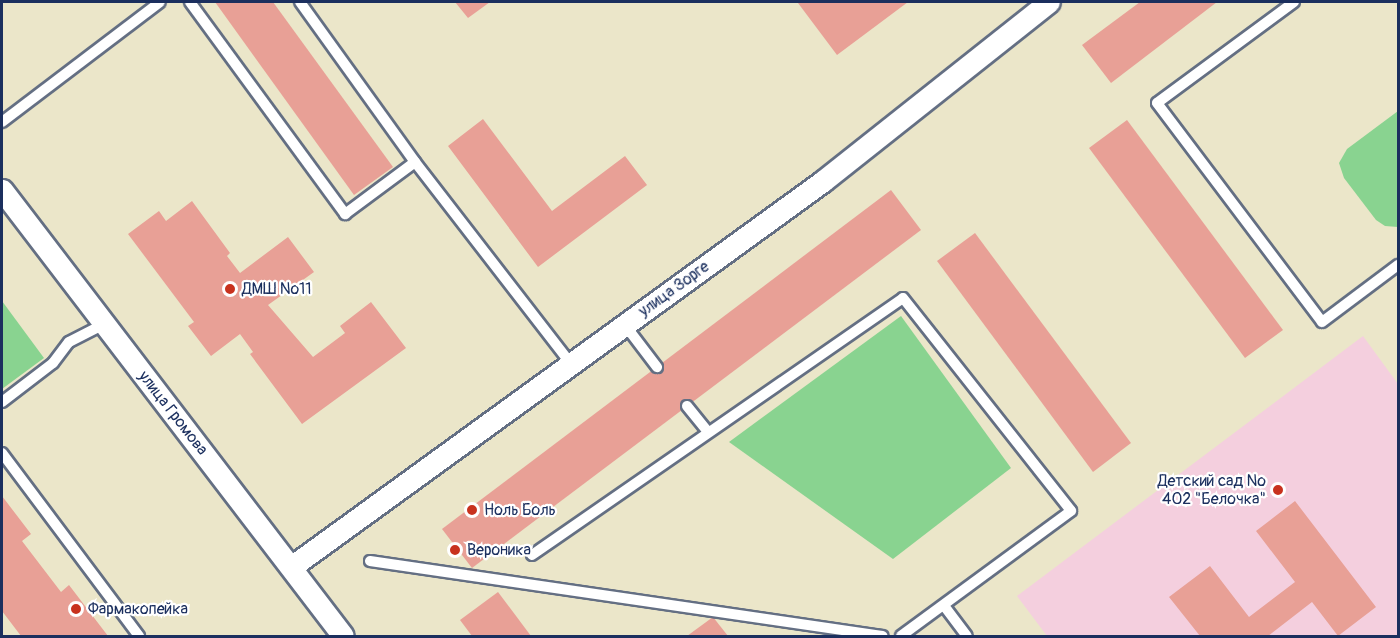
<!DOCTYPE html>
<meta charset="utf-8">
<style>
body{margin:0}
#map{position:relative;width:1400px;height:638px;overflow:hidden;background:#ebe6c9;font-family:Pangolin,sans-serif}
div>[style]{position:absolute}
.built>*{inset:0;background:#f4cfde}
.green>*{inset:0;background:#89d390}
.building>*{inset:0;background:#e8a096}
.roads{filter:drop-shadow(2px 0 #646f83) drop-shadow(-2px 0 #646f83) drop-shadow(0 2px #646f83) drop-shadow(0 -2px #646f83)}
.service>*{height:10px;margin:-5px;padding:0 5px;transform-origin:5px;border-radius:5px;background:#fff}
.minor>*{height:21px;margin:-10.5px;padding:0 10.5px;transform-origin:10.5px;border-radius:10.5px;background:#fff}
.dots>*{width:16px;height:16px;translate:-50% -50%;box-sizing:border-box;border:3px solid #fff;border-radius:50%}
span{translate:-50% -50%;white-space:nowrap;text-align:center;line-height:1.15;-webkit-text-stroke:4.5px #fff;paint-order:stroke}
.poi-label{font-size:16px;color:#1b2f5e}
.left{translate:0 -50%;text-align:left}
.right{translate:-100% -50%;text-align:right}
.street-label{font-size:16px;color:#1b2f5e}
.frame{position:absolute;inset:0;border:3px solid #1b2f5e;pointer-events:none}
</style>
<div id="map">
<div class="built">
<div style="clip-path:polygon(1363px 336px,1398px 384px,1398px 636px,1047px 636px,1017px 596px)"></div>
</div>
<div class="green">
<div style="clip-path:polygon(1398px 111px,1398px 227px,1385px 226px,1376px 220px,1344px 178px,1339px 163px,1347px 149px)"></div>
<div style="clip-path:polygon(2px 301px,44px 358px,2px 389px)"></div>
<div style="clip-path:polygon(901px 316px,1011px 468px,893px 559px,729px 442px)"></div>
</div>
<div class="building">
<div style="clip-path:polygon(215px 2px,273px 2px,393px 167px,354px 195px)"></div>
<div style="clip-path:polygon(455px 2px,490px 2px,468px 18px)"></div>
<div style="clip-path:polygon(801px 2px,908px 2px,837px 55px,798px 3px)"></div>
<div style="clip-path:polygon(1140px 2px,1217px 2px,1111px 83px,1082px 45px)"></div>
<div style="clip-path:polygon(483px 119px,552px 211px,625px 156px,647px 185px,538px 267px,448px 146px)"></div>
<div style="clip-path:polygon(1127px 120px,1283px 330px,1245px 358px,1089px 148px)"></div>
<div style="clip-path:polygon(891px 190px,921px 230px,472px 568px,442px 529px)"></div>
<div style="clip-path:polygon(192px 201px,230px 253px,227px 256px,240px 273px,288px 237px,314px 272px,268px 305px,313px 357px,345px 333px,340px 326px,371px 302px,406px 348px,302px 424px,250px 354px,253px 352px,240px 334px,211px 356px,188px 326px,194px 322px,128px 234px,159px 211px,166px 221px)"></div>
<div style="clip-path:polygon(975px 233px,1131px 443px,1093px 472px,937px 261px)"></div>
<div style="clip-path:polygon(2px 496px,31px 534px,22px 541px,61px 592px,69px 585px,108px 636px,21px 636px,2px 611px)"></div>
<div style="clip-path:polygon(1295px 501px,1376px 607px,1338px 636px,1312px 602px,1268px 636px,1200px 636px,1169px 597px,1210px 566px,1249px 617px,1295px 582px,1256px 531px)"></div>
<div style="clip-path:polygon(498px 592px,531px 636px,472px 636px,460px 620px)"></div>
<div style="clip-path:polygon(713px 617px,728px 636px,687px 636px)"></div>
</div>
<div class="roads">
<div class="service">
<div style="left:190px;top:2px;width:263px;rotate:53.8deg"></div>
<div style="left:345px;top:214px;width:87px;rotate:-36.6deg"></div>
<div style="left:415px;top:162px;width:255px;rotate:52.3deg"></div>
<div style="left:300px;top:2px;width:197px;rotate:54.3deg"></div>
<div style="left:1294px;top:2px;width:170px;rotate:143.6deg"></div>
<div style="left:1157px;top:103px;width:274px;rotate:53deg"></div>
<div style="left:1322px;top:322px;width:95px;rotate:-36.9deg"></div>
<div style="left:2px;top:122px;width:198px;rotate:-37.2deg"></div>
<div style="left:625px;top:325px;width:53px;rotate:52.7deg"></div>
<div style="left:2px;top:402px;width:64px;rotate:-37.4deg"></div>
<div style="left:53px;top:363px;width:26px;rotate:-53deg"></div>
<div style="left:69px;top:342px;width:39px;rotate:-27deg"></div>
<div style="left:687px;top:406px;width:33px;rotate:51deg"></div>
<div style="left:2px;top:453px;width:229px;rotate:53.2deg"></div>
<div style="left:532px;top:555px;width:451px;rotate:-34.7deg"></div>
<div style="left:903px;top:298px;width:271px;rotate:51.7deg"></div>
<div style="left:1071px;top:511px;width:211px;rotate:143.7deg"></div>
<div style="left:370px;top:561px;width:518px;rotate:8.32deg"></div>
<div style="left:945px;top:607px;width:36px;rotate:53deg"></div>
</div>
<div class="minor">
<div style="left:2px;top:190px;width:561px;rotate:52.6deg"></div>
<div style="left:291px;top:567px;width:657px;rotate:-35.96deg"></div>
<div style="left:823px;top:181px;width:288px;rotate:-38.4deg"></div>
</div>
</div>
<div class="dots">
<div style="left:230px;top:289px;background:#c8321e"></div>
<div style="left:1278px;top:490px;background:#c8321e"></div>
<div style="left:472px;top:510px;background:#c8321e"></div>
<div style="left:455px;top:550px;background:#c8321e"></div>
<div style="left:76px;top:609px;background:#c8321e"></div>
</div>
<div class="poi-label">
<span class="left" style="left:242px;top:289px">ДМШ №11</span>
<span class="right" style="left:1266px;top:490px">Детский сад №<br>402 "Белочка"</span>
<span class="left" style="left:484px;top:510px">Ноль Боль</span>
<span class="left" style="left:467px;top:550px">Вероника</span>
<span class="left" style="left:88px;top:609px">Фармакопейка</span>
</div>
<div class="street-label">
<span style="left:674px;top:289px;rotate:-36deg">улица Зорге</span>
<span style="left:173px;top:413px;rotate:52deg">улица Громова</span>
</div>
<div class="frame"></div>
</div>
